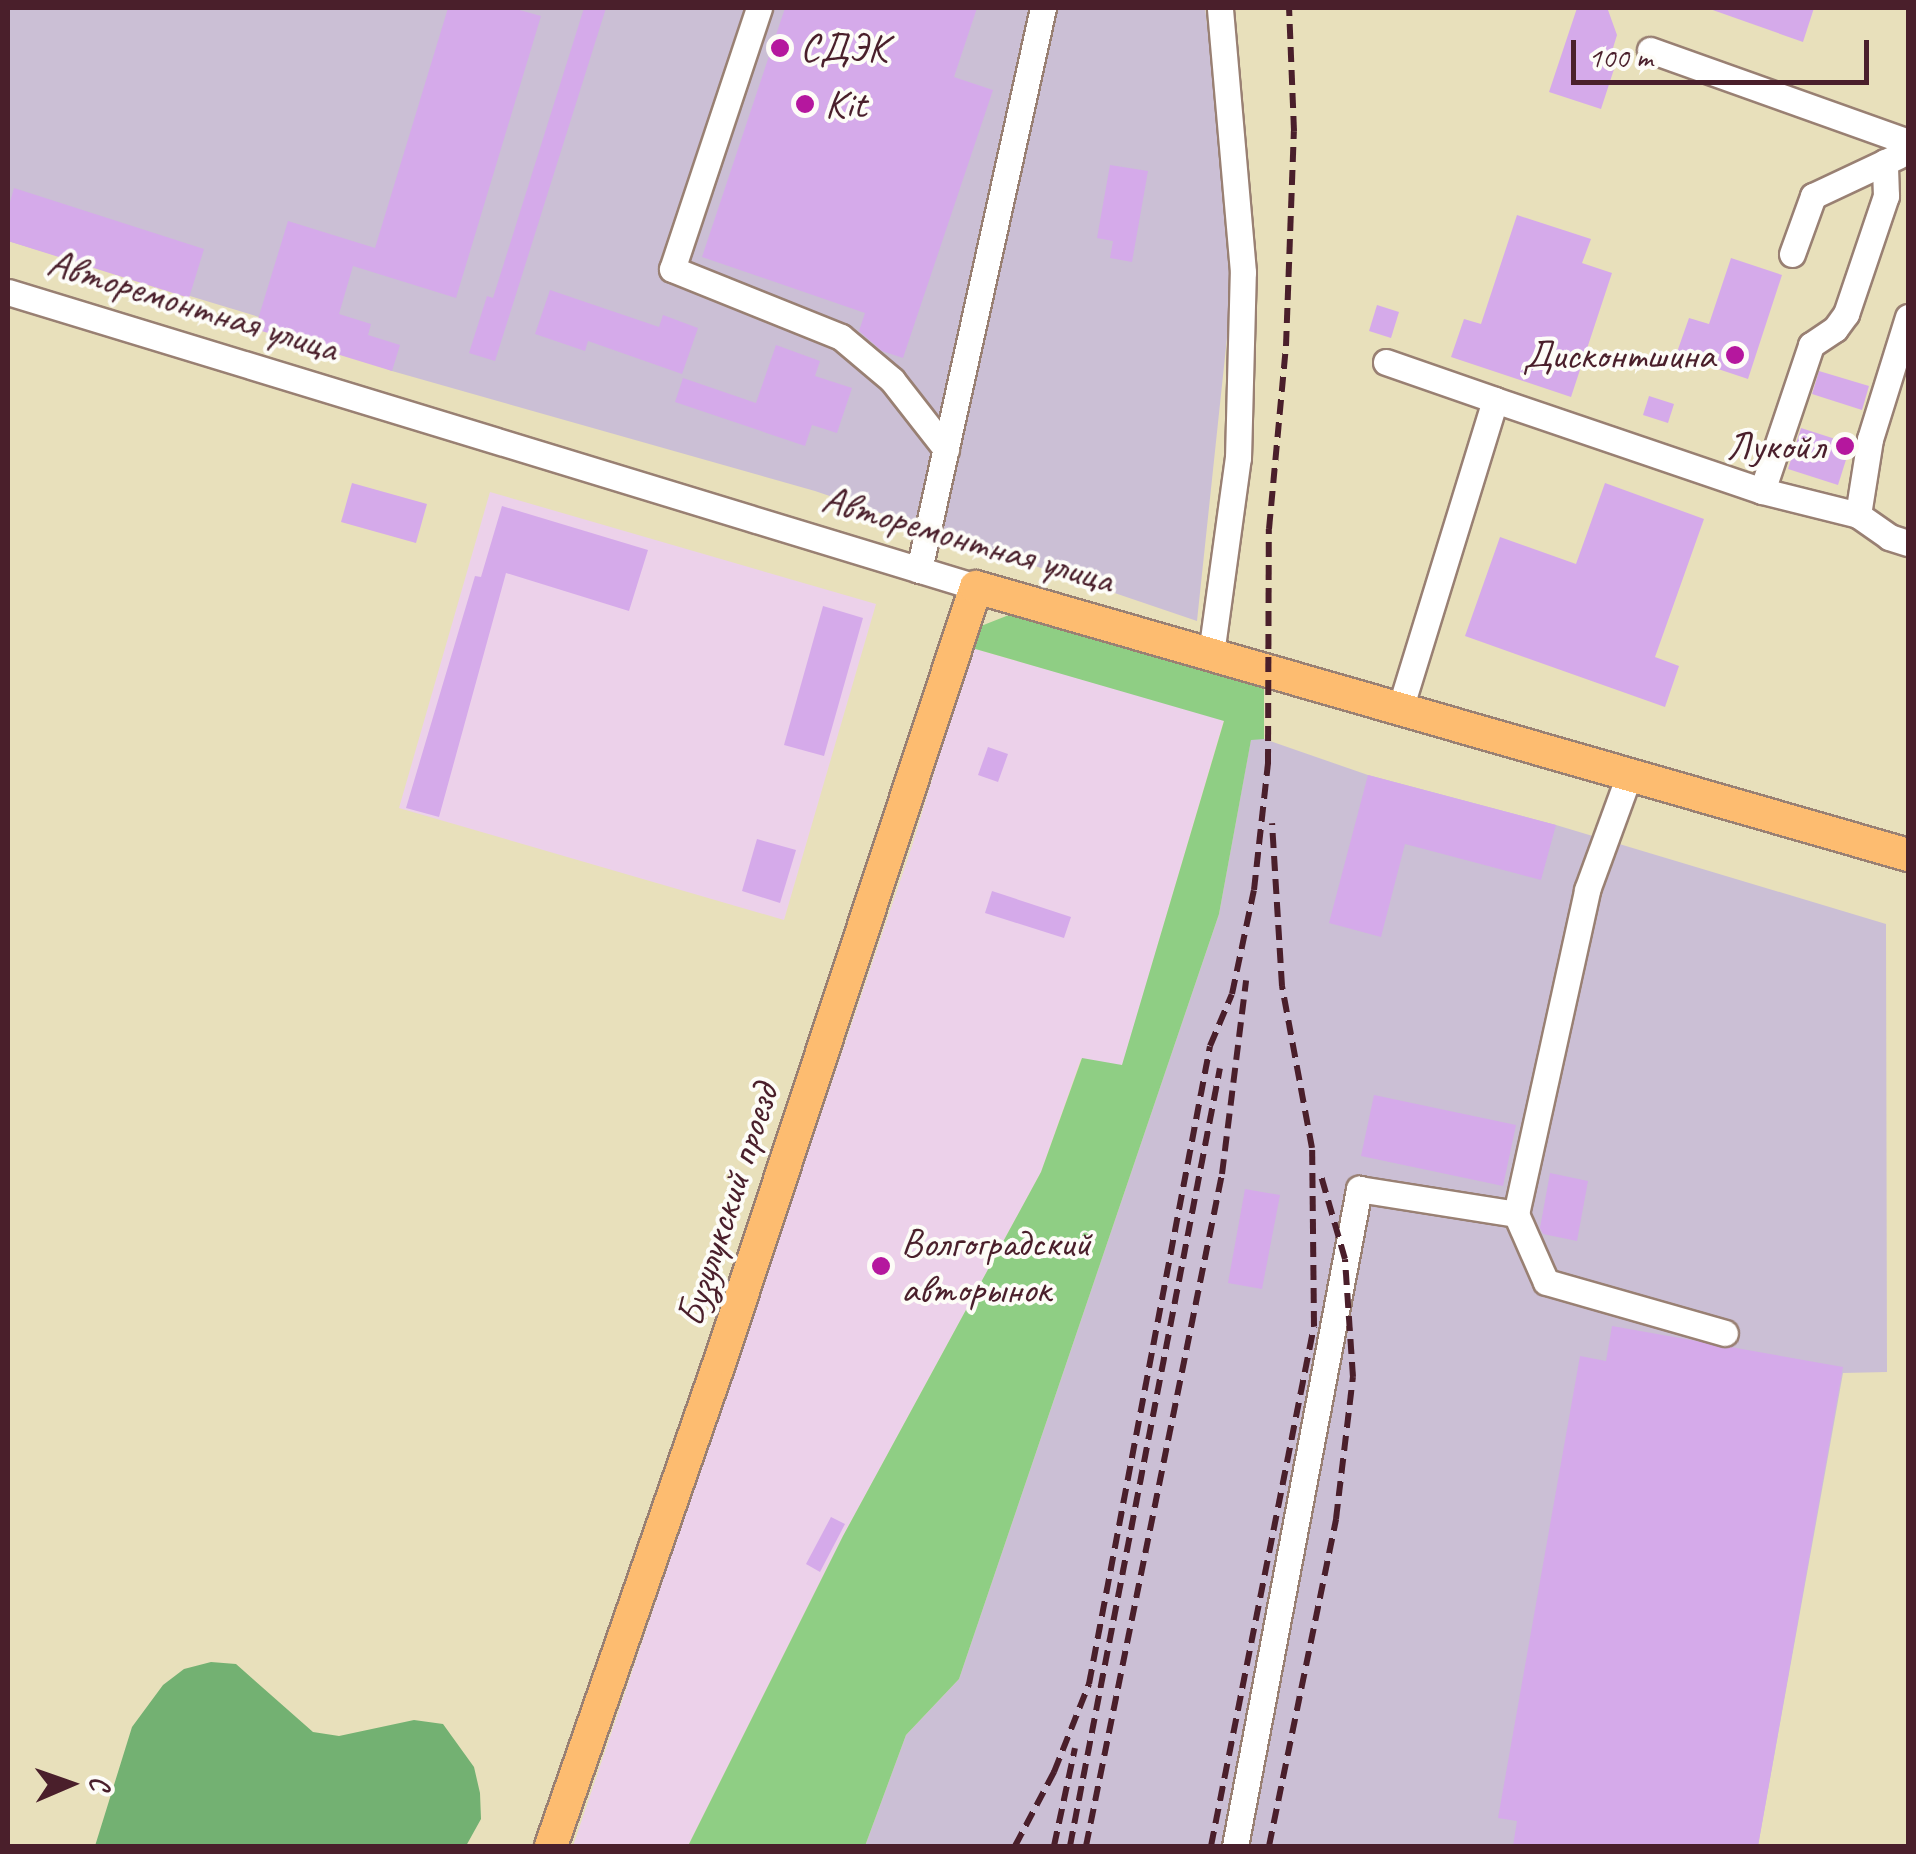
<!DOCTYPE html>
<meta charset="utf-8">
<style>
body{margin:0}
#map{position:relative;width:1916px;height:1854px;overflow:hidden;background:#e8e0bb;font-family:Caveat,sans-serif}
div>[style]{position:absolute}
.built>*{inset:0;background:#ecd1ea}
.industrial>*{inset:0;background:#cbbfd5}
.green>*{inset:0;background:#8fce84}
.forest>*{inset:0;background:#73b172}
.building>*{inset:0;background:#d5aaea}
.roads{filter:drop-shadow(2px 0 #998073) drop-shadow(-2px 0 #998073) drop-shadow(0 2px #998073) drop-shadow(0 -2px #998073)}
.minor>*{height:25px;margin:-12.5px;padding:0 12.5px;transform-origin:12.5px;border-radius:12.5px;background:#fff}
.major>*{height:32px;margin:-16px;padding:0 16px;transform-origin:16px;border-radius:16px;background:#fdbc70}
.rail>*{height:6px;margin-top:-3px;transform-origin:0;background:repeating-linear-gradient(90deg,#4a1f2b 0 15px,transparent 0 23px)}
.dots>*{width:28px;height:28px;translate:-50% -50%;box-sizing:border-box;border:5px solid #fdfcf7;border-radius:50%}
span{translate:-50% -50%;white-space:nowrap;text-align:center;line-height:1.15;-webkit-text-stroke:8px #fdfcf7;paint-order:stroke}
.poi-label{font-size:40px;color:#4a1f2b}
.left{translate:0 -50%;text-align:left}
.right{translate:-100% -50%;text-align:right}
.street-label{font-size:40px;color:#4a1f2b}
.frame{position:absolute;inset:0;border:10px solid #4a1f2b;pointer-events:none}
.north{position:absolute;left:20px;top:1734px;width:100px;height:100px;-webkit-text-stroke:8px #fdfcf7;paint-order:stroke;rotate:88deg;font-size:28px;font-weight:700;line-height:40px;text-align:center;color:#4a1f2b}
.north::after{content:'';display:block;margin:auto;width:35px;height:45px;background:#4a1f2b;clip-path:polygon(50% 0,100% 100%,50% 72%,0 100%)}
.scale{position:absolute;left:1571px;top:40px;width:298px;height:45px;box-sizing:border-box;border:5px solid #4a1f2b;border-top:0;padding-left:12px;font-size:30px;line-height:35px;white-space:nowrap;color:#4a1f2b;-webkit-text-stroke:8px #fdfcf7;paint-order:stroke}
</style>
<div id="map">
<div class="built">
<div style="clip-path:polygon(490px 492px,876px 604px,784px 920px,399px 808px)"></div>
<div style="clip-path:polygon(972px 648px,1224px 720px,1122px 1066px,1081px 1059px,1041px 1172px,843px 1536px,688px 1846px,573px 1846px,912px 846px)"></div>
</div>
<div class="industrial">
<div style="clip-path:polygon(8px 8px,1205px 8px,1236px 253px,1197px 621px,815px 491px,392px 371px,259px 317px,8px 241px)"></div>
<div style="clip-path:polygon(1251px 739px,1264px 739px,1368px 775px,1556px 825px,1886px 924px,1887px 1372px,1843px 1373px,1758px 1846px,865px 1846px,906px 1735px,959px 1679px,1219px 914px)"></div>
</div>
<div class="green">
<div style="clip-path:polygon(1014px 613px,1264px 685px,1264px 739px,1251px 740px,1219px 914px,959px 1679px,906px 1735px,865px 1846px,688px 1846px,843px 1536px,1041px 1172px,1082px 1058px,1122px 1065px,1224px 721px,972px 648px,981px 626px)"></div>
</div>
<div class="forest">
<div style="clip-path:polygon(211px 1662px,236px 1664px,313px 1732px,339px 1736px,414px 1720px,443px 1724px,474px 1767px,480px 1793px,481px 1819px,466px 1846px,95px 1846px,132px 1727px,163px 1685px,184px 1669px)"></div>
</div>
<div class="building">
<div style="clip-path:polygon(448px 8px,512px 8px,541px 16px,456px 298px,353px 266px,339px 314px,371px 324px,368px 335px,400px 345px,392px 371px,255px 329px,288px 221px,375px 248px)"></div>
<div style="clip-path:polygon(584px 8px,606px 8px,495px 361px,469px 353px,487px 296px,493px 298px)"></div>
<div style="clip-path:polygon(785px 8px,977px 8px,954px 77px,993px 90px,903px 358px,882px 351px,859px 331px,865px 313px,702px 257px)"></div>
<div style="clip-path:polygon(1577px 8px,1608px 10px,1617px 35px,1609px 61px,1616px 63px,1601px 109px,1549px 92px)"></div>
<div style="clip-path:polygon(1707px 8px,1814px 8px,1803px 42px)"></div>
<div style="clip-path:polygon(1110px 165px,1148px 171px,1132px 262px,1110px 258px,1113px 241px,1097px 238px)"></div>
<div style="clip-path:polygon(14px 188px,204px 249px,189px 298px,8px 241px,8px 209px)"></div>
<div style="clip-path:polygon(1517px 215px,1591px 239px,1582px 263px,1612px 273px,1571px 397px,1451px 357px,1464px 319px,1481px 324px)"></div>
<div style="clip-path:polygon(1731px 258px,1782px 275px,1748px 379px,1676px 355px,1689px 318px,1709px 324px)"></div>
<div style="clip-path:polygon(550px 290px,659px 327px,663px 315px,698px 328px,682px 374px,588px 341px,585px 351px,535px 334px)"></div>
<div style="clip-path:polygon(1377px 305px,1399px 312px,1391px 338px,1369px 331px)"></div>
<div style="clip-path:polygon(776px 345px,820px 361px,815px 376px,852px 388px,837px 433px,812px 425px,805px 446px,675px 402px,683px 378px,756px 403px)"></div>
<div style="clip-path:polygon(1819px 371px,1869px 386px,1862px 410px,1812px 394px)"></div>
<div style="clip-path:polygon(1649px 396px,1674px 404px,1668px 423px,1643px 415px)"></div>
<div style="clip-path:polygon(1801px 428px,1851px 444px,1838px 485px,1788px 469px)"></div>
<div style="clip-path:polygon(352px 483px,427px 504px,416px 543px,341px 522px)"></div>
<div style="clip-path:polygon(1605px 483px,1704px 519px,1655px 657px,1679px 666px,1665px 707px,1465px 636px,1500px 537px,1576px 564px)"></div>
<div style="clip-path:polygon(502px 506px,648px 550px,629px 611px,506px 573px,439px 817px,406px 808px,475px 576px,481px 577px)"></div>
<div style="clip-path:polygon(823px 606px,863px 618px,824px 756px,784px 745px)"></div>
<div style="clip-path:polygon(988px 747px,1008px 754px,998px 782px,978px 775px)"></div>
<div style="clip-path:polygon(1368px 775px,1556px 825px,1541px 880px,1405px 844px,1381px 937px,1329px 923px)"></div>
<div style="clip-path:polygon(757px 839px,796px 850px,780px 903px,742px 891px)"></div>
<div style="clip-path:polygon(992px 891px,1071px 917px,1064px 938px,985px 913px)"></div>
<div style="clip-path:polygon(1374px 1095px,1516px 1125px,1503px 1186px,1361px 1156px)"></div>
<div style="clip-path:polygon(1550px 1173px,1588px 1181px,1577px 1241px,1543px 1234px,1540px 1228px)"></div>
<div style="clip-path:polygon(1245px 1189px,1280px 1195px,1262px 1289px,1228px 1283px)"></div>
<div style="clip-path:polygon(1612px 1326px,1843px 1367px,1758px 1846px,1513px 1846px,1517px 1821px,1498px 1818px,1580px 1356px,1606px 1361px)"></div>
<div style="clip-path:polygon(831px 1517px,845px 1524px,820px 1572px,806px 1564px)"></div>
</div>
<div class="roads">
<div class="minor">
<div style="left:759px;top:8px;width:275px;rotate:108.4deg"></div>
<div style="left:672px;top:269px;width:182px;rotate:21.9deg"></div>
<div style="left:841px;top:337px;width:67px;rotate:40.1deg"></div>
<div style="left:892px;top:380px;width:88px;rotate:52deg"></div>
<div style="left:1650px;top:50px;width:274px;rotate:19.6deg"></div>
<div style="left:1792px;top:254px;width:62px;rotate:-70.1deg"></div>
<div style="left:1813px;top:196px;width:94px;rotate:-25.2deg"></div>
<div style="left:8px;top:292px;width:1012px;rotate:16.95deg"></div>
<div style="left:1908px;top:317px;width:128px;rotate:107.3deg"></div>
<div style="left:1870px;top:439px;width:77px;rotate:99deg"></div>
<div style="left:1858px;top:515px;width:38px;rotate:35deg"></div>
<div style="left:1889px;top:537px;width:20px;rotate:18deg"></div>
<div style="left:1386px;top:362px;width:115px;rotate:19.2deg"></div>
<div style="left:1762px;top:491px;width:154px;rotate:-71.4deg"></div>
<div style="left:1811px;top:345px;width:29px;rotate:-34deg"></div>
<div style="left:1835px;top:329px;width:19px;rotate:-54deg"></div>
<div style="left:1846px;top:314px;width:125px;rotate:-71.3deg"></div>
<div style="left:1886px;top:196px;width:34px;rotate:-92deg"></div>
<div style="left:919px;top:570px;width:576px;rotate:-77.56deg"></div>
<div style="left:1211px;top:654px;width:198px;rotate:-82.2deg"></div>
<div style="left:1238px;top:458px;width:186px;rotate:-88.5deg"></div>
<div style="left:1243px;top:272px;width:265px;rotate:-95deg"></div>
<div style="left:1400px;top:709px;width:323px;rotate:-72.9deg"></div>
<div style="left:1495px;top:400px;width:282px;rotate:18.8deg"></div>
<div style="left:1762px;top:491px;width:99px;rotate:14deg"></div>
<div style="left:1516px;top:1214px;width:74px;rotate:66.2deg"></div>
<div style="left:1546px;top:1282px;width:186px;rotate:15.9deg"></div>
<div style="left:1235px;top:1846px;width:669px;rotate:-79.31deg"></div>
<div style="left:1359px;top:1189px;width:159px;rotate:9deg"></div>
<div style="left:1516px;top:1214px;width:332px;rotate:-77.6deg"></div>
<div style="left:1587px;top:890px;width:122px;rotate:-69.9deg"></div>
</div>
<div class="major">
<div style="left:551px;top:1846px;width:517px;rotate:-70.79deg"></div>
<div style="left:721px;top:1358px;width:812px;rotate:-71.7deg"></div>
<div style="left:976px;top:587px;width:970px;rotate:16.04deg"></div>
</div>
</div>
<div class="rail">
<div style="left:1015px;top:1846px;width:84px;rotate:-62.2deg"></div>
<div style="left:1054px;top:1772px;width:95px;rotate:-68.3deg"></div>
<div style="left:1089px;top:1684px;width:649px;rotate:-79.26deg"></div>
<div style="left:1210px;top:1046px;width:56px;rotate:-67.1deg"></div>
<div style="left:1232px;top:994px;width:106px;rotate:-78.1deg"></div>
<div style="left:1254px;top:890px;width:127px;rotate:-83.7deg"></div>
<div style="left:1268px;top:764px;width:235px;rotate:-89.8deg"></div>
<div style="left:1269px;top:529px;width:184px;rotate:-84.7deg"></div>
<div style="left:1286px;top:346px;width:215px;rotate:-87.9deg"></div>
<div style="left:1294px;top:131px;width:123px;rotate:-92.3deg"></div>
<div style="left:1054px;top:1846px;width:100px;rotate:-77.9deg"></div>
<div style="left:1070px;top:1846px;width:792px;rotate:-79.09deg"></div>
<div style="left:1086px;top:1846px;width:686px;rotate:-78.56deg"></div>
<div style="left:1222px;top:1174px;width:195px;rotate:-82.9deg"></div>
<div style="left:1211px;top:1846px;width:530px;rotate:-78.8deg"></div>
<div style="left:1314px;top:1326px;width:178px;rotate:-90.6deg"></div>
<div style="left:1312px;top:1148px;width:165px;rotate:-100.5deg"></div>
<div style="left:1282px;top:986px;width:163px;rotate:-93.5deg"></div>
<div style="left:1269px;top:1846px;width:334px;rotate:-78.4deg"></div>
<div style="left:1336px;top:1519px;width:143px;rotate:-83.2deg"></div>
<div style="left:1353px;top:1377px;width:118px;rotate:-93.9deg"></div>
<div style="left:1345px;top:1259px;width:86px;rotate:-106.1deg"></div>
</div>
<div class="dots">
<div style="left:780px;top:48px;background:#b5179e"></div>
<div style="left:805px;top:104px;background:#b5179e"></div>
<div style="left:1735px;top:355px;background:#b5179e"></div>
<div style="left:1845px;top:446px;background:#b5179e"></div>
<div style="left:881px;top:1266px;background:#b5179e"></div>
</div>
<div class="poi-label">
<span class="left" style="left:800px;top:48px">СДЭК</span>
<span class="left" style="left:825px;top:104px">Kit</span>
<span class="right" style="left:1715px;top:355px">Дисконтшина</span>
<span class="right" style="left:1825px;top:446px">Лукойл</span>
<span class="left" style="left:901px;top:1266px">Волгоградский<br>авторынок</span>
</div>
<div class="street-label">
<span style="left:193px;top:305px;rotate:17deg">Авторемонтная улица</span>
<span style="left:968px;top:539px;rotate:16deg">Авторемонтная улица</span>
<span style="left:727px;top:1205px;rotate:-72deg">Бузулукский проезд</span>
</div>
<div class="frame"></div>
<div class="north">С</div>
<div class="scale">100 m</div>
</div>
